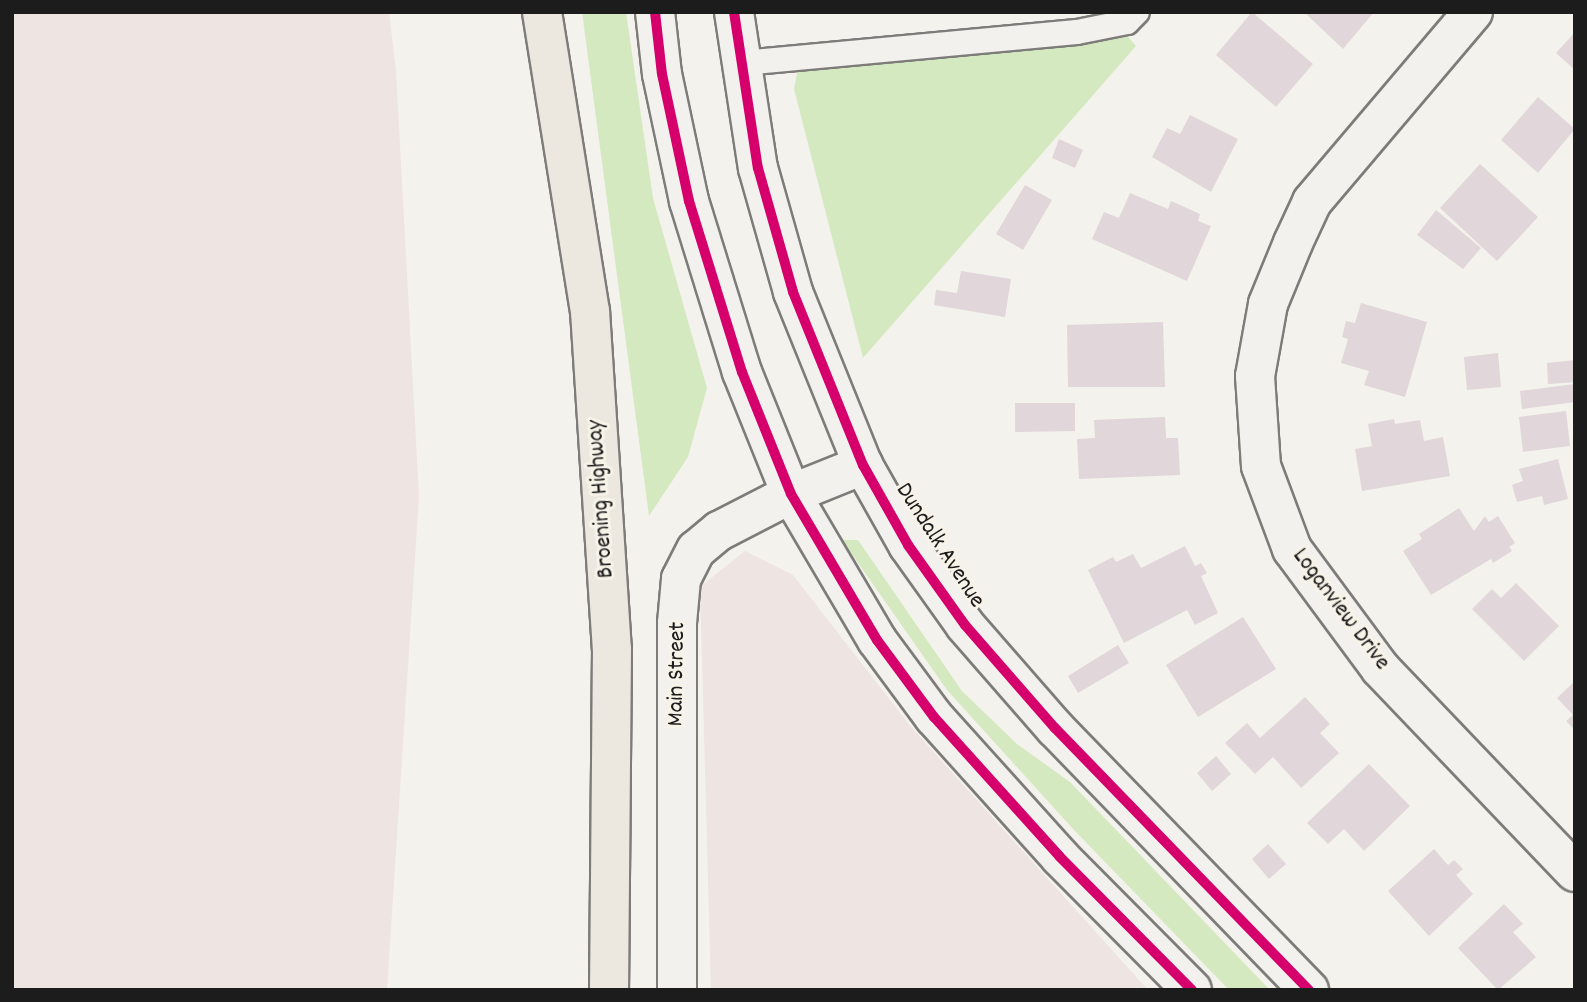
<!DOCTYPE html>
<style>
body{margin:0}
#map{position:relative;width:1587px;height:1002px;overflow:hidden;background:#f4f2ec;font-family:Dekko,sans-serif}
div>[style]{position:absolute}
.built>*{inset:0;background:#eee4e1}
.green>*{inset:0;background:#d5e9c1}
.building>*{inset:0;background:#e1d6da}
.roads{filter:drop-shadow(2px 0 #7d7c7a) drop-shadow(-2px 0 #7d7c7a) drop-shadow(0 2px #7d7c7a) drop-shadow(0 -2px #7d7c7a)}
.service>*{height:24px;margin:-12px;padding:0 12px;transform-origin:12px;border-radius:12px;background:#f2f1ed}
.minor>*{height:38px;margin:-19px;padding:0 19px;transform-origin:19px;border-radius:19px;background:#f2f1ed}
.tertiary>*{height:38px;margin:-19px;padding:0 19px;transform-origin:19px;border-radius:19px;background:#f2f1ed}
.secondary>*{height:38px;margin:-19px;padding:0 19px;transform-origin:19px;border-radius:19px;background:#f2f1ed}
.primary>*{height:38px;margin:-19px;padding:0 19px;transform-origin:19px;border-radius:19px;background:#ece8df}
.cycleway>*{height:10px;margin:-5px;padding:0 5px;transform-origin:5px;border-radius:5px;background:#d6006c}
span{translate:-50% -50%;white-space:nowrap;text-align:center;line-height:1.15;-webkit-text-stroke:6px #f7f3e8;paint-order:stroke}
.street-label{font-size:24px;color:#1c1c1c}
.frame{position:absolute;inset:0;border:14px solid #1c1c1c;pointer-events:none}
</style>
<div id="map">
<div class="built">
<div style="clip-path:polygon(12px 12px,389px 12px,396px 71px,419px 496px,387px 990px,12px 990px)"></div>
<div style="clip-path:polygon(745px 551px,793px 575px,911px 727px,1148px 990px,711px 990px,700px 587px)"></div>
</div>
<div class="green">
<div style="clip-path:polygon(582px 12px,626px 12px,653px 198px,707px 388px,688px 457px,649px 516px)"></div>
<div style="clip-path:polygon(1125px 33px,1136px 46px,863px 358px,794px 89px,799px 63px)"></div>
<div style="clip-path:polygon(842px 540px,858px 540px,962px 691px,1017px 744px,1070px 782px,1270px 990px,1229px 990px,1074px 830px,947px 690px)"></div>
</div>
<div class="building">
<div style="clip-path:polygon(1252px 12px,1313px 64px,1276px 107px,1216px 55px)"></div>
<div style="clip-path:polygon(1304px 12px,1374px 12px,1343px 49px)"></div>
<div style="clip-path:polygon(1575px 32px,1575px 70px,1556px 53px)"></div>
<div style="clip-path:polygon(1538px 97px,1575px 129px,1538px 173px,1501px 140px)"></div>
<div style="clip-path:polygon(1190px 115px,1238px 139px,1211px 192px,1152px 157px,1167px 128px,1180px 134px)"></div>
<div style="clip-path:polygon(1059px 139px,1083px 150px,1075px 168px,1052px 158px)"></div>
<div style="clip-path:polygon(1480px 164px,1538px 217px,1497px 261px,1440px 208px)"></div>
<div style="clip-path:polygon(1025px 185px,1052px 200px,1023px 250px,996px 234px)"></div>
<div style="clip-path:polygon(1130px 193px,1168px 209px,1171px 201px,1200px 214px,1198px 221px,1211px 226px,1187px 281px,1092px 239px,1104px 212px,1119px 218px)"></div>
<div style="clip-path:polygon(1436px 210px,1481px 248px,1463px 269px,1417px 235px)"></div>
<div style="clip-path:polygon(961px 271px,1011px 279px,1005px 317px,934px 305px,936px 290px,957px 293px)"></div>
<div style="clip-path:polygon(1361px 303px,1427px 322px,1405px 397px,1364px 385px,1369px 371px,1341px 363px,1348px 339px,1342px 337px,1346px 321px,1355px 323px)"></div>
<div style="clip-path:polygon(1163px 322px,1165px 387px,1068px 387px,1067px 325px)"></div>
<div style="clip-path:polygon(1498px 353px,1501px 387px,1467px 390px,1464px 357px)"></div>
<div style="clip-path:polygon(1575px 360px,1575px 382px,1548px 384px,1547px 363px)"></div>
<div style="clip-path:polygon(1575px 384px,1575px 402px,1522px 409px,1520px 391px)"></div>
<div style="clip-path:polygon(1015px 403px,1075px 403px,1075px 431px,1015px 432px)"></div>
<div style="clip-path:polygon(1566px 411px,1570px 446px,1523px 452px,1519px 417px)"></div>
<div style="clip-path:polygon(1165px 417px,1166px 438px,1178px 438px,1180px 475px,1079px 479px,1077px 439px,1095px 438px,1094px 420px)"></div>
<div style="clip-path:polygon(1394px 419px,1395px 424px,1420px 420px,1424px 441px,1443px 437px,1450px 476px,1362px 491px,1355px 449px,1372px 446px,1368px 424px)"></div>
<div style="clip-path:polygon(1558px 459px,1568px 499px,1544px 505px,1542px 496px,1517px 502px,1512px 485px,1523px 481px,1519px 469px)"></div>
<div style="clip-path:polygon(1459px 508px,1474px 531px,1485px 516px,1489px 522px,1498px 516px,1515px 543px,1509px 547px,1512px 551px,1493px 563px,1491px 559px,1431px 595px,1403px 551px,1422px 539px,1419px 534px)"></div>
<div style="clip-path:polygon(1185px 546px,1195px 566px,1201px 563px,1207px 573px,1201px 576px,1218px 613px,1195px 625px,1187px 610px,1124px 643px,1088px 570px,1113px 557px,1116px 562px,1133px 554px,1141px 568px)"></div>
<div style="clip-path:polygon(1516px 583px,1559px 626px,1524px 661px,1472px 609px,1492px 589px,1501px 598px)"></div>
<div style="clip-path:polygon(1243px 617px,1276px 669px,1198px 717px,1166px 665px)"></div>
<div style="clip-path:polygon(1118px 645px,1129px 663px,1078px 693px,1068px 676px)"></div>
<div style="clip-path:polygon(1575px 681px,1575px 730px,1566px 721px,1573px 715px,1557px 698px)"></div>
<div style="clip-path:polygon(1305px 697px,1330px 724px,1320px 733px,1339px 753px,1301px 788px,1273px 757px,1255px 774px,1225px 743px,1247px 723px,1260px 738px)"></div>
<div style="clip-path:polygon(1216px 756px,1231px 774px,1212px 791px,1197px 773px)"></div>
<div style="clip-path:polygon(1369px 764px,1410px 806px,1364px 851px,1344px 829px,1328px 844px,1307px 823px)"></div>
<div style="clip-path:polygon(1268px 844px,1286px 864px,1269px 879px,1252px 859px)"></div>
<div style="clip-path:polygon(1434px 849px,1448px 865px,1454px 860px,1463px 869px,1456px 875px,1473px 894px,1429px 936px,1388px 891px)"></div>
<div style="clip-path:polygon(1504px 904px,1523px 924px,1513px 932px,1536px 957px,1498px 990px,1458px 948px)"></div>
</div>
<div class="roads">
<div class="service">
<div style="left:743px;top:63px;width:335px;rotate:-5.3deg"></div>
<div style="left:1077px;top:32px;width:51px;rotate:-11.3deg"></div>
<div style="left:1127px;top:22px;width:14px;rotate:-45deg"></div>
</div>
<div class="minor">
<div style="left:1473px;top:12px;width:249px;rotate:130.3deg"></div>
<div style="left:1312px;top:202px;width:45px;rotate:114.9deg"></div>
<div style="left:1293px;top:243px;width:66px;rotate:112.3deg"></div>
<div style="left:1268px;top:304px;width:73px;rotate:100.2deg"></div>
<div style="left:1255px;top:376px;width:90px;rotate:86.2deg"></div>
<div style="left:1261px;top:466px;width:89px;rotate:69.5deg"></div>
<div style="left:1292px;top:549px;width:148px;rotate:53.5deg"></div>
<div style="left:1380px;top:668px;width:282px;rotate:46.3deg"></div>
</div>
<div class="tertiary">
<div style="left:677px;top:990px;width:367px;rotate:-90deg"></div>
<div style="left:677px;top:623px;width:44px;rotate:-84.8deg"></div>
<div style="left:681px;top:579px;width:33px;rotate:-63deg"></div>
<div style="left:696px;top:550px;width:30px;rotate:-40deg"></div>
<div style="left:719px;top:531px;width:81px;rotate:-27.2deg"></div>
<div style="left:791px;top:494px;width:78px;rotate:-21.9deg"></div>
</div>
<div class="secondary">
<div style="left:655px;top:12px;width:62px;rotate:83.6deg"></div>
<div style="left:662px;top:74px;width:130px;rotate:78deg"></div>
<div style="left:689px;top:201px;width:179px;rotate:72.8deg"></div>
<div style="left:742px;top:372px;width:131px;rotate:68.1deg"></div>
<div style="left:791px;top:494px;width:169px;rotate:59.5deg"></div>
<div style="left:877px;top:640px;width:96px;rotate:53.5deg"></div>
<div style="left:934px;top:717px;width:188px;rotate:48deg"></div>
<div style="left:1060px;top:857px;width:187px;rotate:45.2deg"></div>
<div style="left:734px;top:12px;width:158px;rotate:81.3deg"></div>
<div style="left:758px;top:168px;width:129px;rotate:74.2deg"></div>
<div style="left:793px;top:292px;width:187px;rotate:68deg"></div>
<div style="left:863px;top:465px;width:92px;rotate:60.6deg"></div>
<div style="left:908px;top:545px;width:98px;rotate:54.5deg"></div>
<div style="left:965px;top:625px;width:137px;rotate:48.9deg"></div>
<div style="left:1055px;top:728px;width:365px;rotate:45.9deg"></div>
</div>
<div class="primary">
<div style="left:542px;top:12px;width:303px;rotate:80.9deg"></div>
<div style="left:590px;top:311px;width:339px;rotate:86.3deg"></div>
<div style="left:612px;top:649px;width:341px;rotate:90.5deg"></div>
</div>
</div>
<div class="cycleway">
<div style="left:655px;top:12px;width:62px;rotate:83.6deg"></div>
<div style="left:662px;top:74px;width:130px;rotate:78deg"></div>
<div style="left:689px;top:201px;width:179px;rotate:72.8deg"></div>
<div style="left:742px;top:372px;width:131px;rotate:68.1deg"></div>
<div style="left:791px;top:494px;width:169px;rotate:59.5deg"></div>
<div style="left:877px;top:640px;width:96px;rotate:53.5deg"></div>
<div style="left:934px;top:717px;width:188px;rotate:48deg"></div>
<div style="left:1060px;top:857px;width:187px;rotate:45.2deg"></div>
<div style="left:734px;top:12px;width:158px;rotate:81.3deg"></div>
<div style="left:758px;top:168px;width:129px;rotate:74.2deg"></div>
<div style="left:793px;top:292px;width:187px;rotate:68deg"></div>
<div style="left:863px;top:465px;width:92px;rotate:60.6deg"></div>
<div style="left:908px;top:545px;width:98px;rotate:54.5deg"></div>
<div style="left:965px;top:625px;width:137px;rotate:48.9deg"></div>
<div style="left:1055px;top:728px;width:365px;rotate:45.9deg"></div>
</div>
<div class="street-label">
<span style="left:602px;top:499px;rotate:-94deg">Broening Highway</span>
<span style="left:939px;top:546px;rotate:57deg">Dundalk Avenue</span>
<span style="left:1340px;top:610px;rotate:53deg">Loganview Drive</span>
<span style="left:678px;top:674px;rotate:-89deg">Main Street</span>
</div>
<div class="frame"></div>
</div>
